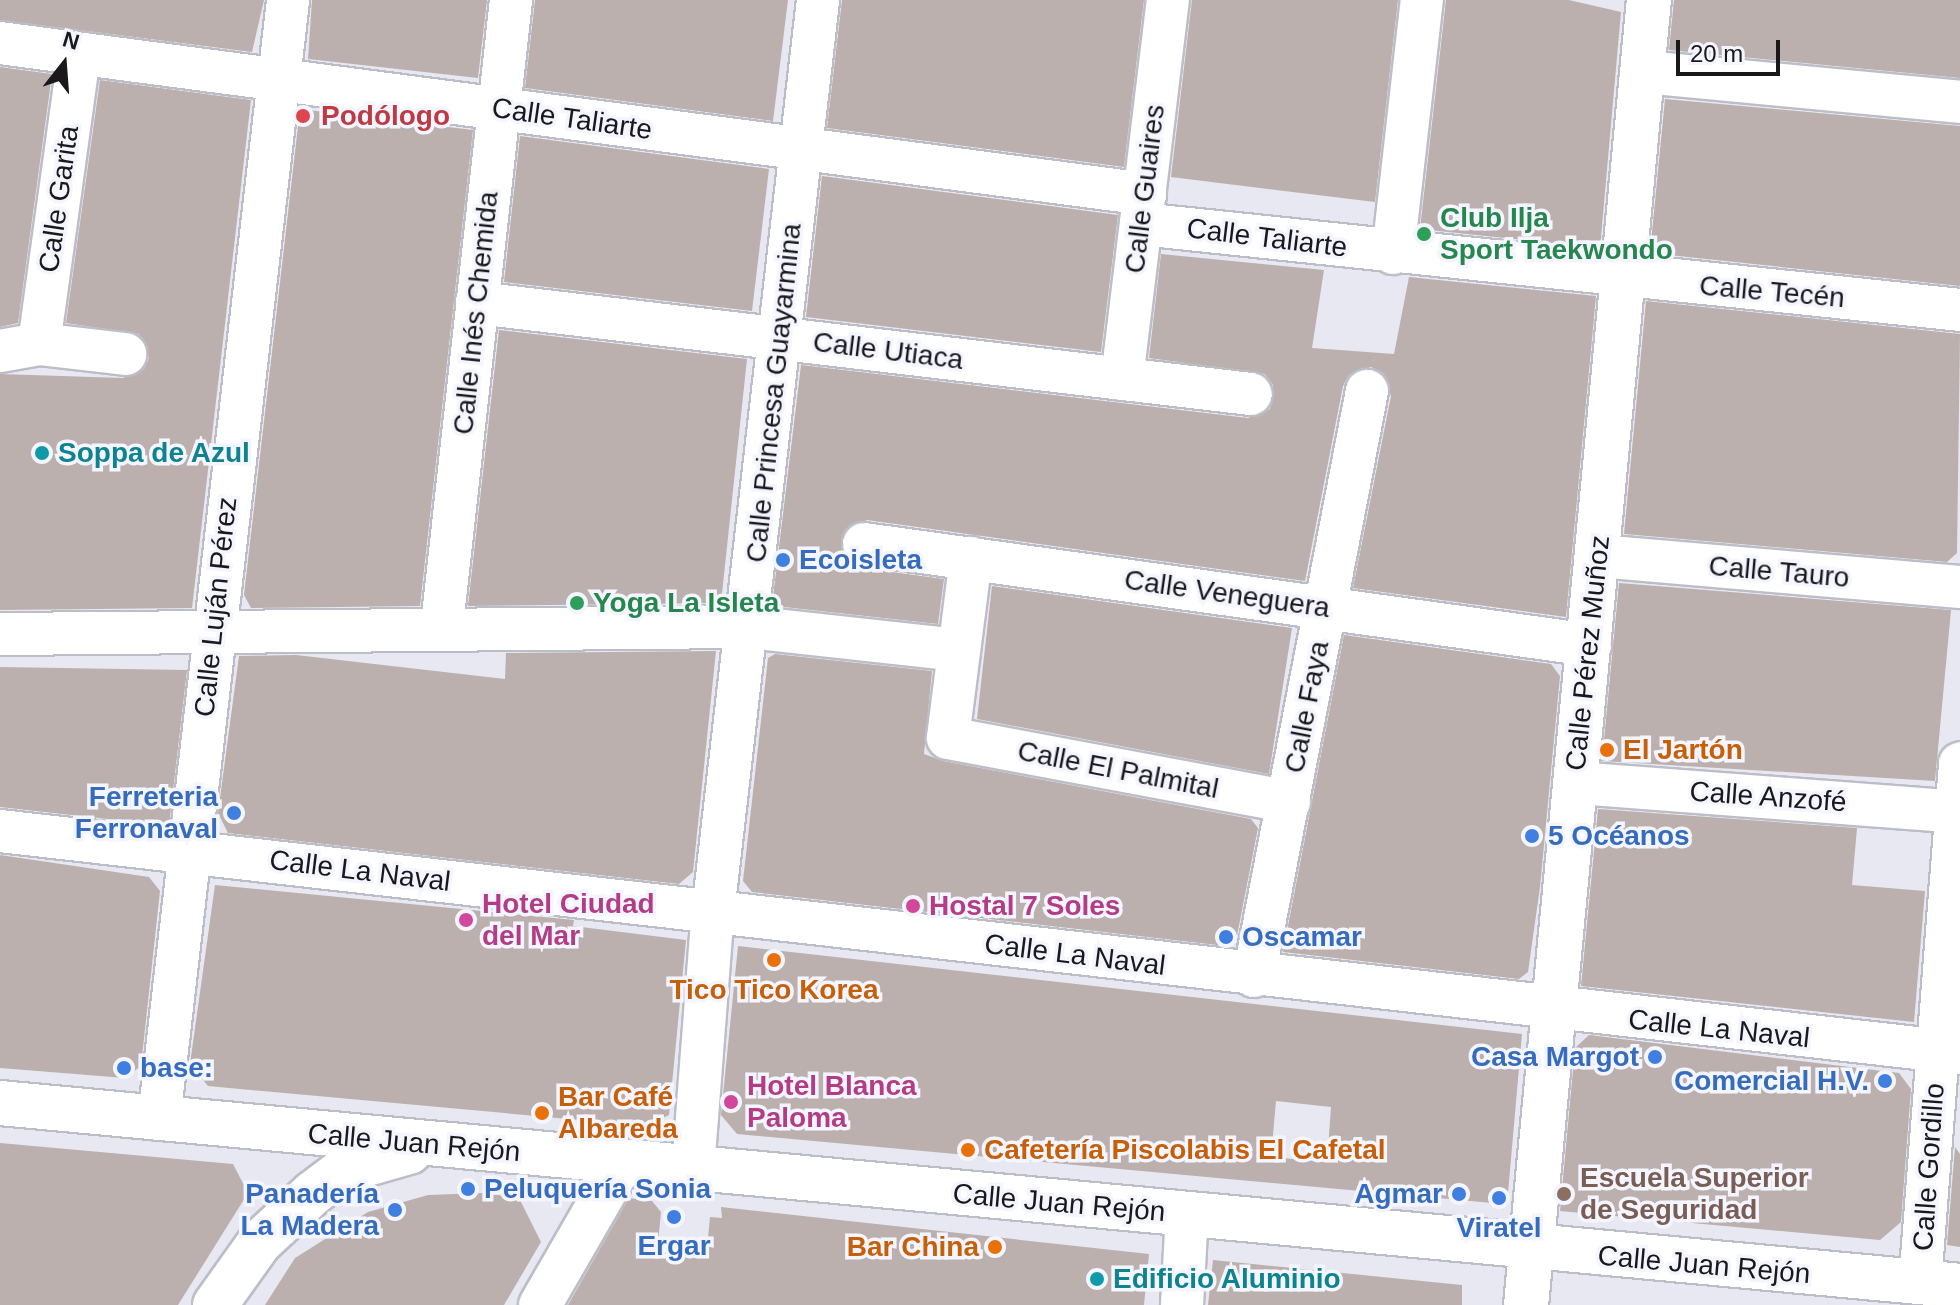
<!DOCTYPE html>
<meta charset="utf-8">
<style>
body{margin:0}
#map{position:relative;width:1960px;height:1305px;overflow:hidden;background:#e7e8f1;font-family:Helvetica,sans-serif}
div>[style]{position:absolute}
.building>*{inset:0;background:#bbb0ae}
.roads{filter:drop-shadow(2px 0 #bcbec7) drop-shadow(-2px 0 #bcbec7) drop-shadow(0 2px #bcbec7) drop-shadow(0 -2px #bcbec7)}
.street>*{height:42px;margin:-21px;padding:0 21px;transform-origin:21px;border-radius:21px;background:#fff}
.secondary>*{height:44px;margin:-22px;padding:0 22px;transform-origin:22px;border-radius:22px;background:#fff}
.dots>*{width:22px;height:22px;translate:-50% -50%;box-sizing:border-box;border:4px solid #f4f5ff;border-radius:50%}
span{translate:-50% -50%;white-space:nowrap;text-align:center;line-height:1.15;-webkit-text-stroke:7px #f4f5ff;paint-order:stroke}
.health-label{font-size:28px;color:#be3a42;font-weight:700}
.left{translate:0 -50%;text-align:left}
.street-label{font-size:28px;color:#19191c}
.leisure-label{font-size:28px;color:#27864d;font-weight:700}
.culture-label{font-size:28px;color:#0d838f;font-weight:700}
.shop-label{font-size:28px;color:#366cbe;font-weight:700}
.right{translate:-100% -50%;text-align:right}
.food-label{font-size:28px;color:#c56008;font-weight:700}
.hotel-label{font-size:28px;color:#b23c85;font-weight:700}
.education-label{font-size:28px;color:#785e54;font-weight:700}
.north{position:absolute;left:24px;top:24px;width:80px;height:80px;-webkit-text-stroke:6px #f4f5ff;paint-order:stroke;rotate:17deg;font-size:22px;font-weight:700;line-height:32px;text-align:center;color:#19191c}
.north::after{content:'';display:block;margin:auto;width:28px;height:36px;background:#19191c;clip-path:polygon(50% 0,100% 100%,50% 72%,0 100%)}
.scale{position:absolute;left:1676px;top:40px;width:104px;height:36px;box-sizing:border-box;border:4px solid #19191c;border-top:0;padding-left:10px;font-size:24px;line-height:28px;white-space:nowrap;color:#19191c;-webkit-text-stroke:6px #f4f5ff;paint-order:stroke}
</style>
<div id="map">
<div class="building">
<div style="clip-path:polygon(0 0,264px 0,252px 52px,0 20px)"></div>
<div style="clip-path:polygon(312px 0,487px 0,478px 78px,308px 59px)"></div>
<div style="clip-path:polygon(535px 0,788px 0,773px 121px,525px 88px)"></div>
<div style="clip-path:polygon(842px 0,1144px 0,1124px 167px,827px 128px)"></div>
<div style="clip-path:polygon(1192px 0,1398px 0,1375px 202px,1171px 177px)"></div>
<div style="clip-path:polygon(1446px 0,1569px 0,1621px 12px,1600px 248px,1420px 229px)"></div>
<div style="clip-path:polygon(1674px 0,1960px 0,1960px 78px,1669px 50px)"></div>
<div style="clip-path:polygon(0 67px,52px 74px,18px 323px,0 327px)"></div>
<div style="clip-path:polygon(100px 80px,251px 100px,192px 608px,0 610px,0 374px,123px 378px,144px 369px,149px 358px,139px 334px,66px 323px)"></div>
<div style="clip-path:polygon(1665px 99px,1960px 126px,1960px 286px,1650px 253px)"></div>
<div style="clip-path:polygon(300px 109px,473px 130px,420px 606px,251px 608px,244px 595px)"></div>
<div style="clip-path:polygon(520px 136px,769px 169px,752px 311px,504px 282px)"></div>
<div style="clip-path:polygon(822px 176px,1118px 215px,1101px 352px,806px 317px)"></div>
<div style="clip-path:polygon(1161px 254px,1324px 270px,1312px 348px,1394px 354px,1409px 277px,1596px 296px,1566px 617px,1353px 588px,1391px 396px,1383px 373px,1371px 367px,1349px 375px,1343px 386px,1305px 581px,867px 520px,845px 530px,842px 554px,861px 568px,944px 579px,938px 624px,784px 607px,773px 597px,801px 365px,1248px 418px,1270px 409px,1273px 385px,1265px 374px,1149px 358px)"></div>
<div style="clip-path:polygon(1646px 301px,1960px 334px,1957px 553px,1947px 562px,1624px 534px)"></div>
<div style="clip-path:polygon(499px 330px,747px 359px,721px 603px,468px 606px)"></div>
<div style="clip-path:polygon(1619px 583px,1951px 610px,1935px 781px,1602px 761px)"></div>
<div style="clip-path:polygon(992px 586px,1292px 628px,1269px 774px,977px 719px)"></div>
<div style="clip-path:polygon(1344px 635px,1551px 664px,1560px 676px,1540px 887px,1528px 972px,1519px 979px,1283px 952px)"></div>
<div style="clip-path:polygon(716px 651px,693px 872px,679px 884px,228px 833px,218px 813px,239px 656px,296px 655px,505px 679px,506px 653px)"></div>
<div style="clip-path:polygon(775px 654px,932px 671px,924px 754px,943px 761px,1251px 819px,1258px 828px,1237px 936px,1226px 946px,752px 892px,743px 881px,768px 658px)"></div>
<div style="clip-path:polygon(0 667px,187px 670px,169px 826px,0 807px)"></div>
<div style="clip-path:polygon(1598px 809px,1857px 828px,1852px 885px,1925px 891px,1914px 1022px,1581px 986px)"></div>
<div style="clip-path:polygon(0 855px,149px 877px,160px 891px,141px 1066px,125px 1078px,0 1068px)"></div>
<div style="clip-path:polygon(215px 885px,574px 920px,573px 926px,686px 940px,669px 1115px,646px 1126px,208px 1086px,190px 1064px)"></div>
<div style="clip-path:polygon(evenodd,738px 946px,1522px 1034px,1508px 1193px,1503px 1204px,737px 1134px,721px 1115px,738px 946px,1276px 1101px,1331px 1107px,1327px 1162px,1271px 1157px,1276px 1101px)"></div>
<div style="clip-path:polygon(1589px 1035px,1899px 1073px,1911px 1089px,1901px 1222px,1880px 1240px,1560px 1211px,1575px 1048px)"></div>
<div style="clip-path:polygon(0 1143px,233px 1164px,248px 1193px,178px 1305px,0 1305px)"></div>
<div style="clip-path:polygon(1955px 1147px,1960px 1154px,1960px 1247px,1947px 1245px)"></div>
<div style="clip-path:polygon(483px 1193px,519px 1198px,541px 1242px,504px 1305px,265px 1305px,295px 1258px,368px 1212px,428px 1195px)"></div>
<div style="clip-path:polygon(629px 1198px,652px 1201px,661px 1212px,658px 1243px,707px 1248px,710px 1217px,722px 1218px,721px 1207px,1149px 1254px,1144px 1305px,568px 1305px)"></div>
<div style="clip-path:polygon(1213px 1260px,1462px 1285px,1462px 1305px,1208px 1305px)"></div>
</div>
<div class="roads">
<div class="street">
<div style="left:0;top:43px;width:1155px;rotate:7.51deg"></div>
<div style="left:1644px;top:72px;width:317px;rotate:5.4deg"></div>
<div style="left:1141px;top:224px;width:824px;rotate:5.99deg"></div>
<div style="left:1393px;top:253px;width:255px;rotate:-83.5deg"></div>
<div style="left:477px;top:303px;width:779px;rotate:6.71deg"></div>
<div style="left:39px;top:344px;width:293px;rotate:-82.1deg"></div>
<div style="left:0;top:351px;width:40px;rotate:-10deg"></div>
<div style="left:39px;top:344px;width:87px;rotate:6.6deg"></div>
<div style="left:1122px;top:379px;width:382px;rotate:-83.1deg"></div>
<div style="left:864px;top:544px;width:733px;rotate:7.92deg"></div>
<div style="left:1599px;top:556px;width:362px;rotate:4.9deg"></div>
<div style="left:971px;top:558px;width:181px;rotate:97.3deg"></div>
<div style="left:948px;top:738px;width:347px;rotate:10.6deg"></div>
<div style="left:442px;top:625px;width:629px;rotate:-83.7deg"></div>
<div style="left:0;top:634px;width:747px;rotate:-0.54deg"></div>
<div style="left:747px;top:627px;width:213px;rotate:6.2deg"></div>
<div style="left:1576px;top:783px;width:385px;rotate:4.3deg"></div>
<div style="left:0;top:831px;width:1973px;rotate:6.46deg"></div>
<div style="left:1254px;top:976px;width:596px;rotate:-79.07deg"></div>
<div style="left:159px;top:1119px;width:1126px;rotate:-83.42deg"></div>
<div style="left:693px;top:1169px;width:258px;rotate:-85.6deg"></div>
<div style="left:713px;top:912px;width:918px;rotate:-83.43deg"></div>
<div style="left:1920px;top:1283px;width:521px;rotate:-85.59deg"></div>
<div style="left:540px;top:1305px;width:166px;rotate:-60deg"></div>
<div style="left:1182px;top:1305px;width:91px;rotate:-86.9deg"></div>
</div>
<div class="secondary">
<div style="left:0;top:1103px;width:1969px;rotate:5.33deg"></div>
<div style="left:215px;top:1305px;width:77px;rotate:-54.5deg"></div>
<div style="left:260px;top:1242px;width:72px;rotate:-42.8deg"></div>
<div style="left:313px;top:1193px;width:36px;rotate:-37deg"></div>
<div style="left:342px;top:1171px;width:70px;rotate:-15.8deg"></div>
<div style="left:1526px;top:1305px;width:1311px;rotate:-84.62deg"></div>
</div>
</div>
<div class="dots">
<div style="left:303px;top:116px;background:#e0444e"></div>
<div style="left:1424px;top:234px;background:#2e9e5b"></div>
<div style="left:42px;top:453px;background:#0f9aa8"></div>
<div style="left:783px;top:560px;background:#3f7fe0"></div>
<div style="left:577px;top:603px;background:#2e9e5b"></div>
<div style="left:1607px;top:750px;background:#e8710a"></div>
<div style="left:234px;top:813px;background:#3f7fe0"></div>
<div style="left:1532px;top:836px;background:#3f7fe0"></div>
<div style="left:913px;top:906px;background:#d1479c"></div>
<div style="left:466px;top:920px;background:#d1479c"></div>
<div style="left:1226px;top:937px;background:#3f7fe0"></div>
<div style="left:774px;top:960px;background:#e8710a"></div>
<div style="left:1655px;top:1057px;background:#3f7fe0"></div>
<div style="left:124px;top:1068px;background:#3f7fe0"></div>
<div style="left:1885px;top:1081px;background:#3f7fe0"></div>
<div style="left:731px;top:1102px;background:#d1479c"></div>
<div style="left:542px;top:1113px;background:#e8710a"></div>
<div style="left:968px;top:1150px;background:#e8710a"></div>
<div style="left:468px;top:1189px;background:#3f7fe0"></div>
<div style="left:1459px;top:1194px;background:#3f7fe0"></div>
<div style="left:1564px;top:1194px;background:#8d6e63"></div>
<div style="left:1499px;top:1198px;background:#3f7fe0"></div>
<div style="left:395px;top:1210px;background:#3f7fe0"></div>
<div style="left:674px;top:1217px;background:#3f7fe0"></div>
<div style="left:995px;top:1247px;background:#e8710a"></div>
<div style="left:1097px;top:1279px;background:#0f9aa8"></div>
</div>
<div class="health-label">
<span class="left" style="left:321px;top:116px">Podólogo</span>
</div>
<div class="street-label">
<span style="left:572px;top:119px;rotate:8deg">Calle Taliarte</span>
<span style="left:1145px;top:189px;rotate:-83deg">Calle Guaires</span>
<span style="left:59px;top:199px;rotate:-82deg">Calle Garita</span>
<span style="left:1267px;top:238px;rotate:7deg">Calle Taliarte</span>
<span style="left:1772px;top:292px;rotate:5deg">Calle Tecén</span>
<span style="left:476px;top:313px;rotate:-84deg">Calle Inés Chemida</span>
<span style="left:888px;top:351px;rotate:7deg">Calle Utiaca</span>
<span style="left:774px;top:393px;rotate:-84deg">Calle Princesa Guayarmina</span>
<span style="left:1779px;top:572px;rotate:5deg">Calle Tauro</span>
<span style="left:1227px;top:594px;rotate:8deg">Calle Veneguera</span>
<span style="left:216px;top:607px;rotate:-84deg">Calle Luján Pérez</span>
<span style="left:1588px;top:653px;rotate:-84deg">Calle Pérez Muñoz</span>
<span style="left:1307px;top:707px;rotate:-79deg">Calle Faya</span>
<span style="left:1118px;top:770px;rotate:11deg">Calle El Palmital</span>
<span style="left:1768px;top:797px;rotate:4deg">Calle Anzofé</span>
<span style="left:360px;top:871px;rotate:7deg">Calle La Naval</span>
<span style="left:1075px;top:955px;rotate:7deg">Calle La Naval</span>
<span style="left:1719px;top:1029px;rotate:6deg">Calle La Naval</span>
<span style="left:414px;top:1143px;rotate:5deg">Calle Juan Rejón</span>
<span style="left:1929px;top:1167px;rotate:-86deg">Calle Gordillo</span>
<span style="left:1059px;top:1203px;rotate:5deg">Calle Juan Rejón</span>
<span style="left:1704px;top:1265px;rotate:5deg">Calle Juan Rejón</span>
</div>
<div class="leisure-label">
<span class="left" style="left:1440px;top:234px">Club Ilja<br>Sport Taekwondo</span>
<span class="left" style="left:593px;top:603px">Yoga La Isleta</span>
</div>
<div class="culture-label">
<span class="left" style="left:58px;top:453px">Soppa de Azul</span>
<span class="left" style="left:1113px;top:1279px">Edificio Aluminio</span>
</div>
<div class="shop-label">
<span class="left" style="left:799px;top:560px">Ecoisleta</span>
<span class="right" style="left:218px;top:813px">Ferreteria<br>Ferronaval</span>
<span class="left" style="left:1548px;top:836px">5 Océanos</span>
<span class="left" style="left:1242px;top:937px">Oscamar</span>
<span class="right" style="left:1639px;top:1057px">Casa Margot</span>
<span class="left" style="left:140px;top:1068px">base:</span>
<span class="right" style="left:1869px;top:1081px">Comercial H.V.</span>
<span class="left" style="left:484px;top:1189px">Peluquería Sonia</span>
<span class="right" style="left:379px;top:1210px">Panadería<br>La Madera</span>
<span class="right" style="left:1443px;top:1194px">Agmar</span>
<span style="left:1499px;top:1228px">Viratel</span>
<span style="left:674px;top:1246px">Ergar</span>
</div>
<div class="food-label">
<span class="left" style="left:1623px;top:750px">El Jartón</span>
<span style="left:774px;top:990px">Tico Tico Korea</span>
<span class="left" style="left:558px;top:1113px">Bar Café<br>Albareda</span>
<span class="left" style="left:984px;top:1150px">Cafetería Piscolabis El Cafetal</span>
<span class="right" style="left:979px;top:1247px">Bar China</span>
</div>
<div class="hotel-label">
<span class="left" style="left:482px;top:920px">Hotel Ciudad<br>del Mar</span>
<span class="left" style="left:929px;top:906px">Hostal 7 Soles</span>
<span class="left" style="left:747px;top:1102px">Hotel Blanca<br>Paloma</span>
</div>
<div class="education-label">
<span class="left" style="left:1580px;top:1194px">Escuela Superior<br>de Seguridad</span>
</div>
<div class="north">N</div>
<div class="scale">20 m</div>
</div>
